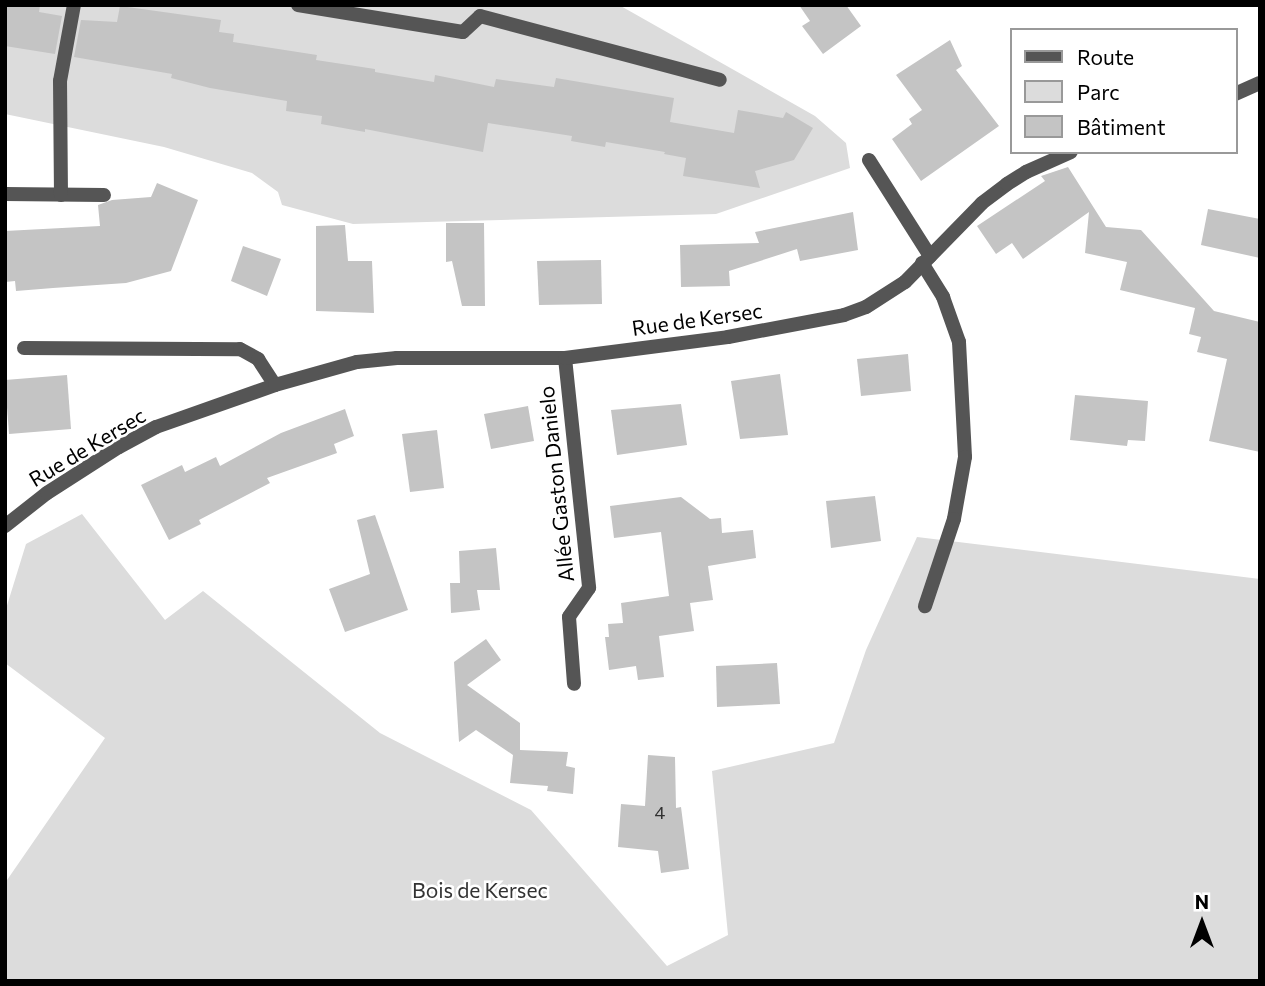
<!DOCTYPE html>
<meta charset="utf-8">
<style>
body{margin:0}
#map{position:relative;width:1265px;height:986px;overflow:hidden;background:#fff;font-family:Commissioner,sans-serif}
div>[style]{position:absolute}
.green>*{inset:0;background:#dcdcdc}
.building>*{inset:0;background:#c4c4c4}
.service>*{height:14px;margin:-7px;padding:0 7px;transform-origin:7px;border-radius:7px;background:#555}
.minor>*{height:14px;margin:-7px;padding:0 7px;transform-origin:7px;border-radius:7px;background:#555}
span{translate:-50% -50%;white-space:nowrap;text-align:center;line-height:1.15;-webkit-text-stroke:5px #fff;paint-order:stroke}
.number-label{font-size:18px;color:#313131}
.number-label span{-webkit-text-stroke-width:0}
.street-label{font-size:21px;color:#000}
.park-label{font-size:21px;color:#333}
.frame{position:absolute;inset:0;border:7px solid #000;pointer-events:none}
.legend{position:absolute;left:1010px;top:28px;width:228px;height:126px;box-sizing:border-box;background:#fff;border:2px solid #999;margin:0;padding:9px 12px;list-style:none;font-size:21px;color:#000}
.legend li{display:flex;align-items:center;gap:14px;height:35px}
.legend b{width:35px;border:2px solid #999}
.north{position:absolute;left:1167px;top:888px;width:70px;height:70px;-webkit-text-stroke:5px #fff;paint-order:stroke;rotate:0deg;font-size:19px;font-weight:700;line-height:28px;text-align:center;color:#000}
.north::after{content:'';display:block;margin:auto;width:24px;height:32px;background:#000;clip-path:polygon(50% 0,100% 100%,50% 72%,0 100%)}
</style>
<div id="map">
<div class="green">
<div style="clip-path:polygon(5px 5px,619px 5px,815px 116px,846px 143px,850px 168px,716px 214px,353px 224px,282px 205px,278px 192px,252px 173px,164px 147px,5px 114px)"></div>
<div style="clip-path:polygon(82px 514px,165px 620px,203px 591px,380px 733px,531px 810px,667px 966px,728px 935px,712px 771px,834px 743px,866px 650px,917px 537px,1260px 579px,1260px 981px,5px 981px,5px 883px,105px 738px,5px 663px,5px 612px,26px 544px)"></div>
</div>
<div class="building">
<div style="clip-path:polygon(5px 5px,40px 5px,39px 12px,62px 16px,55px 54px,5px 46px)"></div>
<div style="clip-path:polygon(799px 5px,846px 5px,861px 26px,823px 54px,802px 26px,810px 21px)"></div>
<div style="clip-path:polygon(120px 6px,221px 20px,219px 32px,234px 34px,233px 42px,317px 55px,316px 60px,375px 69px,375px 72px,434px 82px,435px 75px,494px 87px,496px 79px,554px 87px,556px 78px,674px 98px,670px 122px,734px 133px,738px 110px,783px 118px,786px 112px,813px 128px,794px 160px,755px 171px,760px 188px,683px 176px,686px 158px,664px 154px,665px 152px,606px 142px,605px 147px,571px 141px,572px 136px,488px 123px,483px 152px,365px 129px,365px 132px,321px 124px,322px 116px,286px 111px,287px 101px,210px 88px,171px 78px,172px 74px,74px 57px,81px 20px,117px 22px)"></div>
<div style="clip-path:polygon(950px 40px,962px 66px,956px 70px,999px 126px,921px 181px,892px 139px,912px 124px,909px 119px,922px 110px,896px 75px)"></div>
<div style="clip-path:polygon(1068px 167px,1106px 227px,1141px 230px,1214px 311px,1260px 322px,1260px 452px,1209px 441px,1227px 359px,1197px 352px,1201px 337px,1189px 334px,1195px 308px,1120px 290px,1127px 262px,1085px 253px,1089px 212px,1023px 259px,1012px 243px,996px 254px,977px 226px,1045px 181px,1041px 176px)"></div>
<div style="clip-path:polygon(157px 183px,198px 200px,171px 271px,126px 283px,53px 288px,16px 291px,15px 281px,5px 282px,5px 231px,100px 226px,98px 205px,112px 200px,151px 197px)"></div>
<div style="clip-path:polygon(1208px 209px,1260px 219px,1260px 258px,1201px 245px)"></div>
<div style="clip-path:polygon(853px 212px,858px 250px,800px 261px,797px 249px,729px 271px,730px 286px,681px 287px,680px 245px,759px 243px,755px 232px)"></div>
<div style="clip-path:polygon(446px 223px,484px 223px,485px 306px,462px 306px,452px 261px,446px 262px)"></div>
<div style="clip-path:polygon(345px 225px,348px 261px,372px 261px,374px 313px,316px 311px,316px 226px)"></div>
<div style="clip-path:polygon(243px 246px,281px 259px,267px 296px,231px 281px)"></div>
<div style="clip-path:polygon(601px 260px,602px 304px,539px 305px,537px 261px)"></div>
<div style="clip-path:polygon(908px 354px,911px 391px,861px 396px,857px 359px)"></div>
<div style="clip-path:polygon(780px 374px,788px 435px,740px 439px,731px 381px)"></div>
<div style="clip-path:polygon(67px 375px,71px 429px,9px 434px,5px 380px)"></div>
<div style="clip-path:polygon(1075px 395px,1148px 401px,1145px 441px,1128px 440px,1127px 446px,1070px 440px)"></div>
<div style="clip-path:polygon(681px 404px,687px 445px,617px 455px,611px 410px)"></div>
<div style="clip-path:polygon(528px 406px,534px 441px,491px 449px,484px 414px)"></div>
<div style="clip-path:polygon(345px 409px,354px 436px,334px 444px,337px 453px,267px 478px,270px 483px,199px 520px,201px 524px,169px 540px,141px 485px,182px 465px,185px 472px,216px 457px,220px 466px,281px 433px)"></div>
<div style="clip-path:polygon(437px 430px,444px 488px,410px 492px,402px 434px)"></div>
<div style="clip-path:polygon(875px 496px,881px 541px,831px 548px,826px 501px)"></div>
<div style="clip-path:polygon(681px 497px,710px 519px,721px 518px,722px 533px,753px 530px,756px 558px,708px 566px,713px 600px,690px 603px,694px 631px,659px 636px,664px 677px,638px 680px,636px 666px,609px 670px,605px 637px,609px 637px,608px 624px,623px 623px,621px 603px,669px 596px,661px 532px,614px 538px,610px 506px)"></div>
<div style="clip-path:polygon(375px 515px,408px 610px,345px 632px,329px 589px,370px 574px,357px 520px)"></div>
<div style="clip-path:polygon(496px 548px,500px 590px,477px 590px,480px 610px,451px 613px,450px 583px,460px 583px,459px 551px)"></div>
<div style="clip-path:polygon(486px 639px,501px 660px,467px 685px,520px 723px,520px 750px,568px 752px,566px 766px,575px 768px,573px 794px,547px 791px,548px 786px,510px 783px,513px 755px,476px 730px,459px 742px,454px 662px)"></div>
<div style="clip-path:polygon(777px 663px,780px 704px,717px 707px,716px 666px)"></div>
<div style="clip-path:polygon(648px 755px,675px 757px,676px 808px,681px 807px,689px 869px,661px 873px,658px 851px,618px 847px,621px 804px,645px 806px)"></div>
</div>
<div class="service">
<div style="left:869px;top:160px;width:114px;rotate:57.6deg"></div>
</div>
<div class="minor">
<div style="left:298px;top:5px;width:167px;rotate:9.3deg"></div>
<div style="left:463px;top:32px;width:23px;rotate:-43deg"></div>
<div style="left:480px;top:16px;width:248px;rotate:14.9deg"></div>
<div style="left:1235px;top:94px;width:27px;rotate:-24deg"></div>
<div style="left:5px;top:194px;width:99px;rotate:0.6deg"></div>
<div style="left:61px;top:195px;width:114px;rotate:-90.5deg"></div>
<div style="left:60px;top:81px;width:77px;rotate:-79.6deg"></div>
<div style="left:922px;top:263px;width:40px;rotate:58deg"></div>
<div style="left:943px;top:297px;width:48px;rotate:70.4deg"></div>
<div style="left:959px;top:342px;width:115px;rotate:87deg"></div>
<div style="left:965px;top:457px;width:63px;rotate:100.1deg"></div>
<div style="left:954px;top:519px;width:92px;rotate:108.4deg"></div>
<div style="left:24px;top:348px;width:216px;rotate:0.3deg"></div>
<div style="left:240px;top:349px;width:21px;rotate:29deg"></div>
<div style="left:258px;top:359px;width:31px;rotate:57deg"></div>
<div style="left:565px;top:358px;width:231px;rotate:84deg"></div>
<div style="left:589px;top:588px;width:35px;rotate:125deg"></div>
<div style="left:569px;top:617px;width:67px;rotate:85.7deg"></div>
<div style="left:5px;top:526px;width:53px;rotate:-38.2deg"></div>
<div style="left:47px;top:493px;width:85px;rotate:-32.6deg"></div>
<div style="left:119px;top:447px;width:42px;rotate:-28.4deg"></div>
<div style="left:156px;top:427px;width:126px;rotate:-19.4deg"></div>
<div style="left:275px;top:385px;width:85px;rotate:-15.7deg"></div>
<div style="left:357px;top:362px;width:40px;rotate:-5.7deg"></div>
<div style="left:397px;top:358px;width:168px"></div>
<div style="left:565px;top:358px;width:164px;rotate:-7.3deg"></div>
<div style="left:728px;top:337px;width:118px;rotate:-10.7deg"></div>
<div style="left:844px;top:315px;width:23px;rotate:-20deg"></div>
<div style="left:866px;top:307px;width:46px;rotate:-32.7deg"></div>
<div style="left:905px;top:282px;width:110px;rotate:-45.7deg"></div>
<div style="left:982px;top:203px;width:31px;rotate:-37deg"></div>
<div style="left:1007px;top:184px;width:22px;rotate:-32deg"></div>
<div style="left:1026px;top:172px;width:49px;rotate:-24deg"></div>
</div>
<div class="number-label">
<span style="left:660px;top:812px">4</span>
</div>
<div class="street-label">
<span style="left:697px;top:319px;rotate:-8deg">Rue de Kersec</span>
<span style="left:87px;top:447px;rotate:-31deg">Rue de Kersec</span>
<span style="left:556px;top:484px;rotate:-96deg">Allée Gaston Danielo</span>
</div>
<div class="park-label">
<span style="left:480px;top:890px">Bois de Kersec</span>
</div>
<div class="frame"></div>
<ul class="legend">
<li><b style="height:9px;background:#555"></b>Route</li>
<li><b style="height:19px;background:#dcdcdc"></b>Parc</li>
<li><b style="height:19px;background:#c4c4c4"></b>Bâtiment</li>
</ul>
<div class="north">N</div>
</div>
